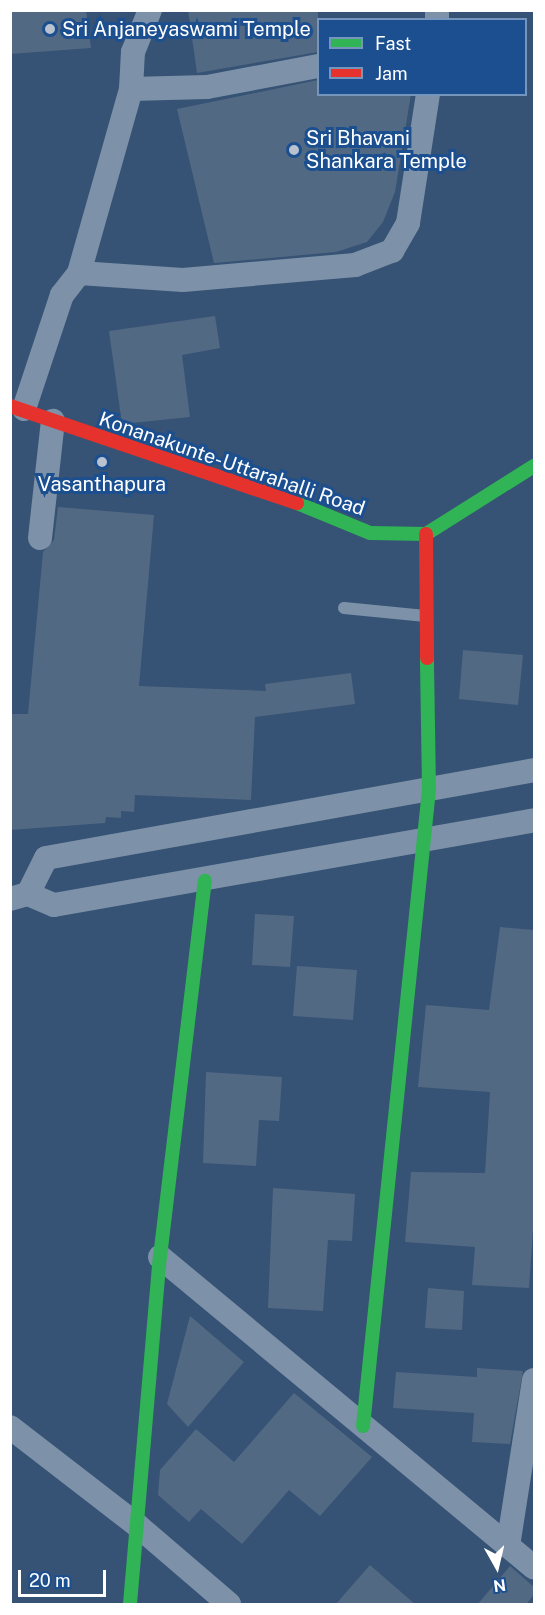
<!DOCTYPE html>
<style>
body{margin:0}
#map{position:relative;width:545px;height:1615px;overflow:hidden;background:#365274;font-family:"Public Sans",sans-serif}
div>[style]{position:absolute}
.building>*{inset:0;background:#526984}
.lane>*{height:12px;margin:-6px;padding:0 6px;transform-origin:6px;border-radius:6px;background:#7d92a8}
.street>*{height:24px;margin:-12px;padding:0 12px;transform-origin:12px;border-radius:12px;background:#7d92a8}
.fast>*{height:14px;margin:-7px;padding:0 7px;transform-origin:7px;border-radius:7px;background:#30b455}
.jam>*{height:14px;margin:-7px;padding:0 7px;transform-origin:7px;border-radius:7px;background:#e5322d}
.dots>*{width:16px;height:16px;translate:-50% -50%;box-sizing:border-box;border:3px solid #1b4f8f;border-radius:50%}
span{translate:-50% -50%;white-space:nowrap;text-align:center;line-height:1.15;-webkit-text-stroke:6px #1b4f8f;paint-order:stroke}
.poi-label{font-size:20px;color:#fff}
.left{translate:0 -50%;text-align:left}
.street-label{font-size:20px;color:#fff}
.frame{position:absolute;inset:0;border:12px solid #fff;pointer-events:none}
.legend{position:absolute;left:317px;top:18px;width:210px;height:78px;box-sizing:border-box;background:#1b4f8f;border:2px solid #7695bc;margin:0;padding:8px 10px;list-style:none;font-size:18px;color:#fff}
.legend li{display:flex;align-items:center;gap:12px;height:30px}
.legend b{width:30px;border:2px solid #7695bc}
.north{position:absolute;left:467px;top:1537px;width:60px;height:60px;-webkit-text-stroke:4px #1b4f8f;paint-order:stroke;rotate:172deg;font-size:16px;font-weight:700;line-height:24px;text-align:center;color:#fff}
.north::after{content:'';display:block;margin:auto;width:21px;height:27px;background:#fff;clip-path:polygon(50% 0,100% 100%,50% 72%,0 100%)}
.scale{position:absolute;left:18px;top:1570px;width:88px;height:27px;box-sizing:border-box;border:3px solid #fff;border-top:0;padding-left:8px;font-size:18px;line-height:21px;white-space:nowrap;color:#fff;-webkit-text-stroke:4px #1b4f8f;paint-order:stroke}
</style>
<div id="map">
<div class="building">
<div style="clip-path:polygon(10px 10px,86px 10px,91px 48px,10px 54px)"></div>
<div style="clip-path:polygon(188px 10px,318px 10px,318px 52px,197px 73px)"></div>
<div style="clip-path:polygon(318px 80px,318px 94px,411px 94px,395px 192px,383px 222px,367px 242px,336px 252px,214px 263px,177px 109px)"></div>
<div style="clip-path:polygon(215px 316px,220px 348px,182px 355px,190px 417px,122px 424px,109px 331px)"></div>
<div style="clip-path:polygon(58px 507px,154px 515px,139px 686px,266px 691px,265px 684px,351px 673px,355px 704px,255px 717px,251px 800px,135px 795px,134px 812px,121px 811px,121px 818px,106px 817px,105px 823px,10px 830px,10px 714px,28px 714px,43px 552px,54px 540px)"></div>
<div style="clip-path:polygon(463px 650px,523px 655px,518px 705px,459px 699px)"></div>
<div style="clip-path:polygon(255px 914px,294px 916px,290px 967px,252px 965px)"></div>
<div style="clip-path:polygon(500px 927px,534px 930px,534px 1215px,529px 1288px,472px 1285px,475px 1247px,405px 1242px,411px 1172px,485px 1173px,490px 1092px,418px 1087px,426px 1005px,489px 1010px)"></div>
<div style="clip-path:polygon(297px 966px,357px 970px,353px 1020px,293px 1016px)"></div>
<div style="clip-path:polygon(206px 1072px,282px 1077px,279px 1121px,259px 1120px,256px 1166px,203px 1163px)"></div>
<div style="clip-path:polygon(273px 1188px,355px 1194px,352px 1241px,328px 1240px,323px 1311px,268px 1308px)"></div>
<div style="clip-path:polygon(428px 1288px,464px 1291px,462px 1330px,425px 1328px)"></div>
<div style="clip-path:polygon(190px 1316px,244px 1362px,188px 1427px,167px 1404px)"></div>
<div style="clip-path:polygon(477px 1368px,523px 1371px,510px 1444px,472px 1442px,474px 1413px,393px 1408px,396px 1372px,477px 1377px)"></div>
<div style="clip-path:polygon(294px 1393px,372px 1457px,320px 1516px,289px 1490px,242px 1544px,201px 1509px,189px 1522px,158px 1495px,160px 1470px,196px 1429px,234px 1462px)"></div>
<div style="clip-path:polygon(370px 1565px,416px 1605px,335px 1605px)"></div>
<div style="clip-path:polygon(510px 1566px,534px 1587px,534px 1594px,526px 1605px,477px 1605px)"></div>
</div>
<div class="lane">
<div style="left:344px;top:608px;width:82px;rotate:5.6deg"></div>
</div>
<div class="street">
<div style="left:437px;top:20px;width:10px;rotate:-90deg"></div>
<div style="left:131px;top:89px;width:76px;rotate:-1.5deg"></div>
<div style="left:207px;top:87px;width:113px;rotate:-10.7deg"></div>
<div style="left:79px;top:273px;width:104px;rotate:3.9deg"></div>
<div style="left:183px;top:280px;width:173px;rotate:-5deg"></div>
<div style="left:355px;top:265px;width:40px;rotate:-21deg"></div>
<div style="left:392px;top:251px;width:32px;rotate:-60deg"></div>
<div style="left:408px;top:223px;width:131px;rotate:-81.2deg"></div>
<div style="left:24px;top:409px;width:120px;rotate:-71.6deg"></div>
<div style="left:62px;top:295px;width:28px;rotate:-52deg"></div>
<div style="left:79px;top:273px;width:191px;rotate:-74.2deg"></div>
<div style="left:131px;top:89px;width:37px;rotate:-87deg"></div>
<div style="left:133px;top:52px;width:45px;rotate:-68deg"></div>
<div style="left:40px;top:538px;width:118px;rotate:-83.7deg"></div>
<div style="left:28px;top:894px;width:40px;rotate:-63.4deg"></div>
<div style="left:46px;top:858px;width:496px;rotate:-10.2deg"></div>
<div style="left:10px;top:899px;width:19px;rotate:-16deg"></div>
<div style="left:28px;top:894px;width:28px;rotate:23deg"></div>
<div style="left:54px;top:905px;width:487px;rotate:-10deg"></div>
<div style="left:160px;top:1257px;width:486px;rotate:39.7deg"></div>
<div style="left:10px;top:1427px;width:162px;rotate:37.7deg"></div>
<div style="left:138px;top:1526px;width:120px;rotate:40.6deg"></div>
<div style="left:508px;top:1546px;width:168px;rotate:-81.1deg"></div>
</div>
<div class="fast">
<div style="left:297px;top:503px;width:79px;rotate:22.3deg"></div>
<div style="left:370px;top:533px;width:56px;rotate:1deg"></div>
<div style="left:426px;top:534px;width:128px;rotate:-32.2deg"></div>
<div style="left:363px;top:1426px;width:639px;rotate:-84.08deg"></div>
<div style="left:429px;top:790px;width:132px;rotate:-90.9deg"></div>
<div style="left:130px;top:1604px;width:348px;rotate:-85.1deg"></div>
<div style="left:160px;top:1257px;width:379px;rotate:-83.2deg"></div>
</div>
<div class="jam">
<div style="left:10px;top:406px;width:303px;rotate:18.7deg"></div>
<div style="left:426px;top:534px;width:124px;rotate:89.5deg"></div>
</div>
<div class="dots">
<div style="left:50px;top:29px;background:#b9c2ce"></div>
<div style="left:294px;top:150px;background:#b9c2ce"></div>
<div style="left:102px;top:462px;background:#b9c2ce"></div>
</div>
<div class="poi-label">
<span class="left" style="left:62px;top:29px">Sri Anjaneyaswami Temple</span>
<span class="left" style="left:306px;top:150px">Sri Bhavani<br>Shankara Temple</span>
<span style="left:102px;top:484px">Vasanthapura</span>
</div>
<div class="street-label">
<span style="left:232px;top:464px;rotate:19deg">Konanakunte-Uttarahalli Road</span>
</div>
<div class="frame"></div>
<ul class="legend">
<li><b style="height:8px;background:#30b455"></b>Fast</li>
<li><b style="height:8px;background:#e5322d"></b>Jam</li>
</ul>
<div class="north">N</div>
<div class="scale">20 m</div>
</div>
